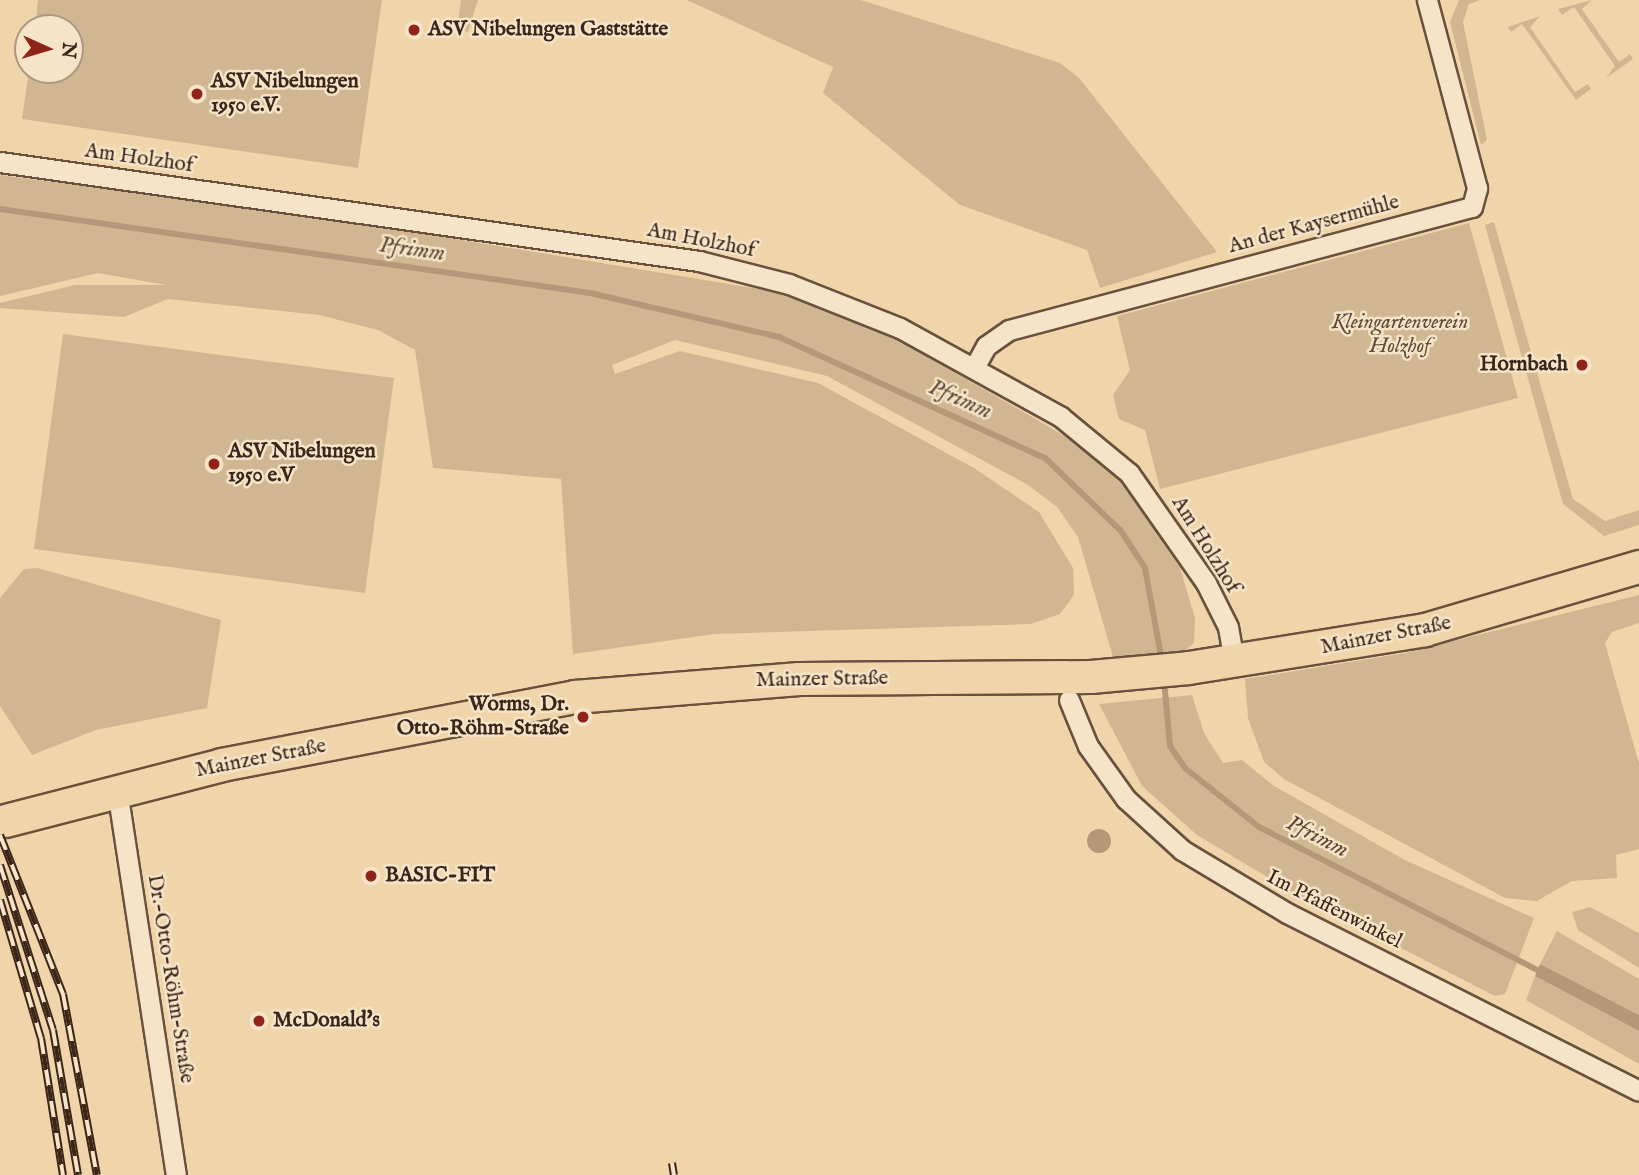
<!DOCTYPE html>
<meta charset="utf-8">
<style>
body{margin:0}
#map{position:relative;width:1639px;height:1175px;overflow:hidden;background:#f0d5aa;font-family:"IM FELL English",serif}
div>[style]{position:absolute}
.green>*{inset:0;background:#d1b791}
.water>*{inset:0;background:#b39979}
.round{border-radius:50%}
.stream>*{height:6px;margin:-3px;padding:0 3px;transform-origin:3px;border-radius:3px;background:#b39979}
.roads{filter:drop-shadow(2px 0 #69513d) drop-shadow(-2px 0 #69513d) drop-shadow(0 2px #69513d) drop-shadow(0 -2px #69513d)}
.minor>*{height:19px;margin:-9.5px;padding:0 9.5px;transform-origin:9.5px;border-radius:9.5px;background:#f5e4c8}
.primary>*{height:32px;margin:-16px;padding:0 16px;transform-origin:16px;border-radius:16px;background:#f0d5aa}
.rail>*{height:8px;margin-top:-4px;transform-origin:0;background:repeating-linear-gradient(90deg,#f5e4c8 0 16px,#3c2519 0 32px);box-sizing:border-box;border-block:2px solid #3c2519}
.dots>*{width:19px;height:19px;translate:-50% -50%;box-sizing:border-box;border:4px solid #f5e4c8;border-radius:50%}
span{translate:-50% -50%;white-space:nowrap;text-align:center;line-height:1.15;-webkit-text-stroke:5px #f5e4c8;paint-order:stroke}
.poi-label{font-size:21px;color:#3c2519;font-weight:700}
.left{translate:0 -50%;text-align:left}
.right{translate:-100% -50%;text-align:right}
.street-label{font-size:21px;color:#3c2519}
.park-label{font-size:21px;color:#614a37;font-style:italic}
.water-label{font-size:23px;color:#604836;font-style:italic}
.north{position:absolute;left:14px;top:14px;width:70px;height:70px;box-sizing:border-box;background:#f5e4c8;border:2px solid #ab9882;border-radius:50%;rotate:94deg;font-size:19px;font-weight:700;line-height:28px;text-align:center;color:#3c2519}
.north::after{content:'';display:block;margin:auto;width:24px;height:32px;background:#8f2418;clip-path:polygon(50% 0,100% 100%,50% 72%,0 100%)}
</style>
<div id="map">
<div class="green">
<div style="clip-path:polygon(38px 0,382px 0,358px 168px,22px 119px,29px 70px,70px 70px,70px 28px,35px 28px)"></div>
<div style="clip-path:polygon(461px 0,478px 0,468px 32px,457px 29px)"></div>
<div style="clip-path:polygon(687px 0,861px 0,1060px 63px,1079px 78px,1217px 252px,1100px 288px,1087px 250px,960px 205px,823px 93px,833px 67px)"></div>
<div style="clip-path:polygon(1459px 0,1480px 0,1469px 4px,1463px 22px,1487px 140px,1481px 145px,1450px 22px)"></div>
<div style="clip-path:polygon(1592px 0,1582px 9px,1619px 62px,1630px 54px,1633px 59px,1606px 78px,1615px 66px,1574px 7px,1562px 15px,1558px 9px)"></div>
<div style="clip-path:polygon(1540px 16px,1530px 27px,1575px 92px,1588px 84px,1591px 89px,1576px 100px,1522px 24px,1511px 32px,1508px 27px)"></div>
<div style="clip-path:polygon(0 175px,329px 218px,783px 293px,895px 338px,1077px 443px,1120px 480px,1180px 568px,1195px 618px,1194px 643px,1183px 652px,1113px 657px,1078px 537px,1057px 507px,1028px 485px,827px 376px,675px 340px,612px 365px,615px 374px,680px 351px,818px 383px,974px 468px,1039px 512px,1073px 568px,1074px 595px,1060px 614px,1031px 624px,715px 634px,573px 654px,561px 479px,433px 468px,415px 350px,378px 330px,319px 315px,168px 299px,124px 317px,0 308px,0 303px,75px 285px,166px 285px,98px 273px,0 296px)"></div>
<div style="clip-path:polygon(1494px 222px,1573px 499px,1605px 521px,1639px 510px,1639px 525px,1604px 536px,1563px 504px,1485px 225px)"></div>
<div style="clip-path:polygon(1469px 223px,1518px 398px,1160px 489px,1145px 430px,1119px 419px,1113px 395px,1130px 370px,1117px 316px)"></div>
<div style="clip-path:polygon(63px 334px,394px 378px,365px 593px,34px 549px)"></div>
<div style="clip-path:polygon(38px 568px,221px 620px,207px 708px,96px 730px,32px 755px,0 706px,0 598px,24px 569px)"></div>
<div style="clip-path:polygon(1639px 595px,1639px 623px,1612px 632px,1605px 643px,1639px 764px,1639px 849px,1616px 855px,1617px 878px,1572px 881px,1537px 901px,1505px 898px,1284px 779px,1264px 762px,1248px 718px,1245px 679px,1405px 653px)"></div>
<div style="clip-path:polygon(1192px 695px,1204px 733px,1223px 763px,1242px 760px,1274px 786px,1405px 860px,1534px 918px,1505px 994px,1495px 996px,1299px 896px,1197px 835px,1142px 786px,1099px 704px)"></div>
<div style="clip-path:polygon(1590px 907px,1639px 933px,1639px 968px,1578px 930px,1572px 912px)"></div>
<div style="clip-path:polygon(1557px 931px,1639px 979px,1639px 1015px,1540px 964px)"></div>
<div style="clip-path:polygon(1535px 976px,1639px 1031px,1639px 1064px,1526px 1000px)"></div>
</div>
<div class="water">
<div class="round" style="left:1087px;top:829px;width:24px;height:24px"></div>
<div style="clip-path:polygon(1540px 964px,1639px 1015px,1639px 1031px,1535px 976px)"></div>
</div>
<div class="stream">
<div style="left:0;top:209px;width:596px;rotate:8.1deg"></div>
<div style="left:590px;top:293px;width:194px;rotate:13.1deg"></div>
<div style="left:779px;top:337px;width:292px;rotate:24.5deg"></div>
<div style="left:1045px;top:458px;width:105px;rotate:43.8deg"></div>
<div style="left:1121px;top:531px;width:44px;rotate:57deg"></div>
<div style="left:1145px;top:568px;width:96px;rotate:79.7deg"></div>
<div style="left:1164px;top:680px;width:66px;rotate:84.8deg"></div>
<div style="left:1170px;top:746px;width:27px;rotate:56deg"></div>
<div style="left:1185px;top:768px;width:95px;rotate:38.6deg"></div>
<div style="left:1259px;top:827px;width:319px;rotate:27.2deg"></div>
</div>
<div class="roads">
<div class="minor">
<div style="left:0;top:162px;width:706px;rotate:8.06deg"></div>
<div style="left:699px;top:261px;width:93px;rotate:14.3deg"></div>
<div style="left:789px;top:284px;width:119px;rotate:21.6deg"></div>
<div style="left:900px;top:328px;width:184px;rotate:28.9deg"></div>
<div style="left:1061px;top:417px;width:88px;rotate:39.5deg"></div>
<div style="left:1129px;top:473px;width:134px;rotate:55deg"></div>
<div style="left:1206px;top:583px;width:49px;rotate:63.4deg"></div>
<div style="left:1228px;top:627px;width:35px;rotate:80deg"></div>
<div style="left:975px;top:366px;width:23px;rotate:-61deg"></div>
<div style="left:986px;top:346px;width:28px;rotate:-35deg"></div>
<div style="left:1009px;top:330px;width:479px;rotate:-14.9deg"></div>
<div style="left:1472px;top:207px;width:20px;rotate:-75deg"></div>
<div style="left:1477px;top:188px;width:195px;rotate:-104.9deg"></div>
<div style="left:1069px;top:700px;width:50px;rotate:67.6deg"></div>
<div style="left:1088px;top:746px;width:65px;rotate:54.4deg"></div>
<div style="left:1126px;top:799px;width:76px;rotate:42.3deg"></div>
<div style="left:1182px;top:850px;width:122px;rotate:31deg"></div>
<div style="left:1287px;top:913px;width:394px;rotate:26.8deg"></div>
<div style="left:117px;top:790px;width:389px;rotate:81.3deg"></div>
</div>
<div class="primary">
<div style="left:6px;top:821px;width:223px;rotate:-14.5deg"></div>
<div style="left:222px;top:765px;width:359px;rotate:-10.9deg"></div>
<div style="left:575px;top:697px;width:225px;rotate:-4.6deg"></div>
<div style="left:799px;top:679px;width:292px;rotate:-0.4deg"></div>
<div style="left:1091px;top:677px;width:98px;rotate:-5.2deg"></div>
<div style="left:1189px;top:668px;width:239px;rotate:-9.1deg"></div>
<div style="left:1425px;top:630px;width:223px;rotate:-16.4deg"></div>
</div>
</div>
<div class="rail">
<div style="left:0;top:835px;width:171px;rotate:68.4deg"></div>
<div style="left:63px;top:994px;width:184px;rotate:79.4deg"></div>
<div style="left:0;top:865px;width:173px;rotate:72.2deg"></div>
<div style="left:53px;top:1030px;width:147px;rotate:80.2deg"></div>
<div style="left:0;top:900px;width:144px;rotate:73.5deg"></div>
<div style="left:41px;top:1038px;width:139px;rotate:80.9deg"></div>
<div style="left:672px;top:1163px;width:12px;rotate:81deg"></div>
</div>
<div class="dots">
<div style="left:414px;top:30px;background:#8f2418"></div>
<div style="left:197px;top:94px;background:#8f2418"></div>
<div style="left:1582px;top:365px;background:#8f2418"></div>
<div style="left:214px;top:464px;background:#8f2418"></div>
<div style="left:583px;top:717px;background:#8f2418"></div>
<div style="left:371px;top:876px;background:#8f2418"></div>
<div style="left:259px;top:1021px;background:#8f2418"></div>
</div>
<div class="poi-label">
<span class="left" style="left:428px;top:30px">ASV Nibelungen Gaststätte</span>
<span class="left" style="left:211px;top:94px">ASV Nibelungen<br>1950 e.V.</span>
<span class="right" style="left:1568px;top:365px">Hornbach</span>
<span class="left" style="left:228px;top:464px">ASV Nibelungen<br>1950 e.V</span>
<span class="right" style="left:569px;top:717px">Worms, Dr.<br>Otto-Röhm-Straße</span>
<span class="left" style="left:385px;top:876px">BASIC-FIT</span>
<span class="left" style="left:273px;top:1021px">McDonald's</span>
</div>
<div class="street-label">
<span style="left:139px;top:159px;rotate:8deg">Am Holzhof</span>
<span style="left:1314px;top:225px;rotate:-15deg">An der Kaysermühle</span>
<span style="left:701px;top:241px;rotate:11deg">Am Holzhof</span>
<span style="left:1205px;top:545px;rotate:58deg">Am Holzhof</span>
<span style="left:1386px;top:636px;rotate:-11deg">Mainzer Straße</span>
<span style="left:822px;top:680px;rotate:-1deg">Mainzer Straße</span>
<span style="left:261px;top:759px;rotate:-11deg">Mainzer Straße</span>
<span style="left:1334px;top:910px;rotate:27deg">Im Pfaffenwinkel</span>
<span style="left:170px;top:979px;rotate:81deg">Dr.-Otto-Röhm-Straße</span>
</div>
<div class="park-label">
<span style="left:1400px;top:335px">Kleingartenverein<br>Holzhof</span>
</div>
<div class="water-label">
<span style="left:412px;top:250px;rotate:8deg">Pfrimm</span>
<span style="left:960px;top:400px;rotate:24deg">Pfrimm</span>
<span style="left:1317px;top:837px;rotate:27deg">Pfrimm</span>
</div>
<div class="north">N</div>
</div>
